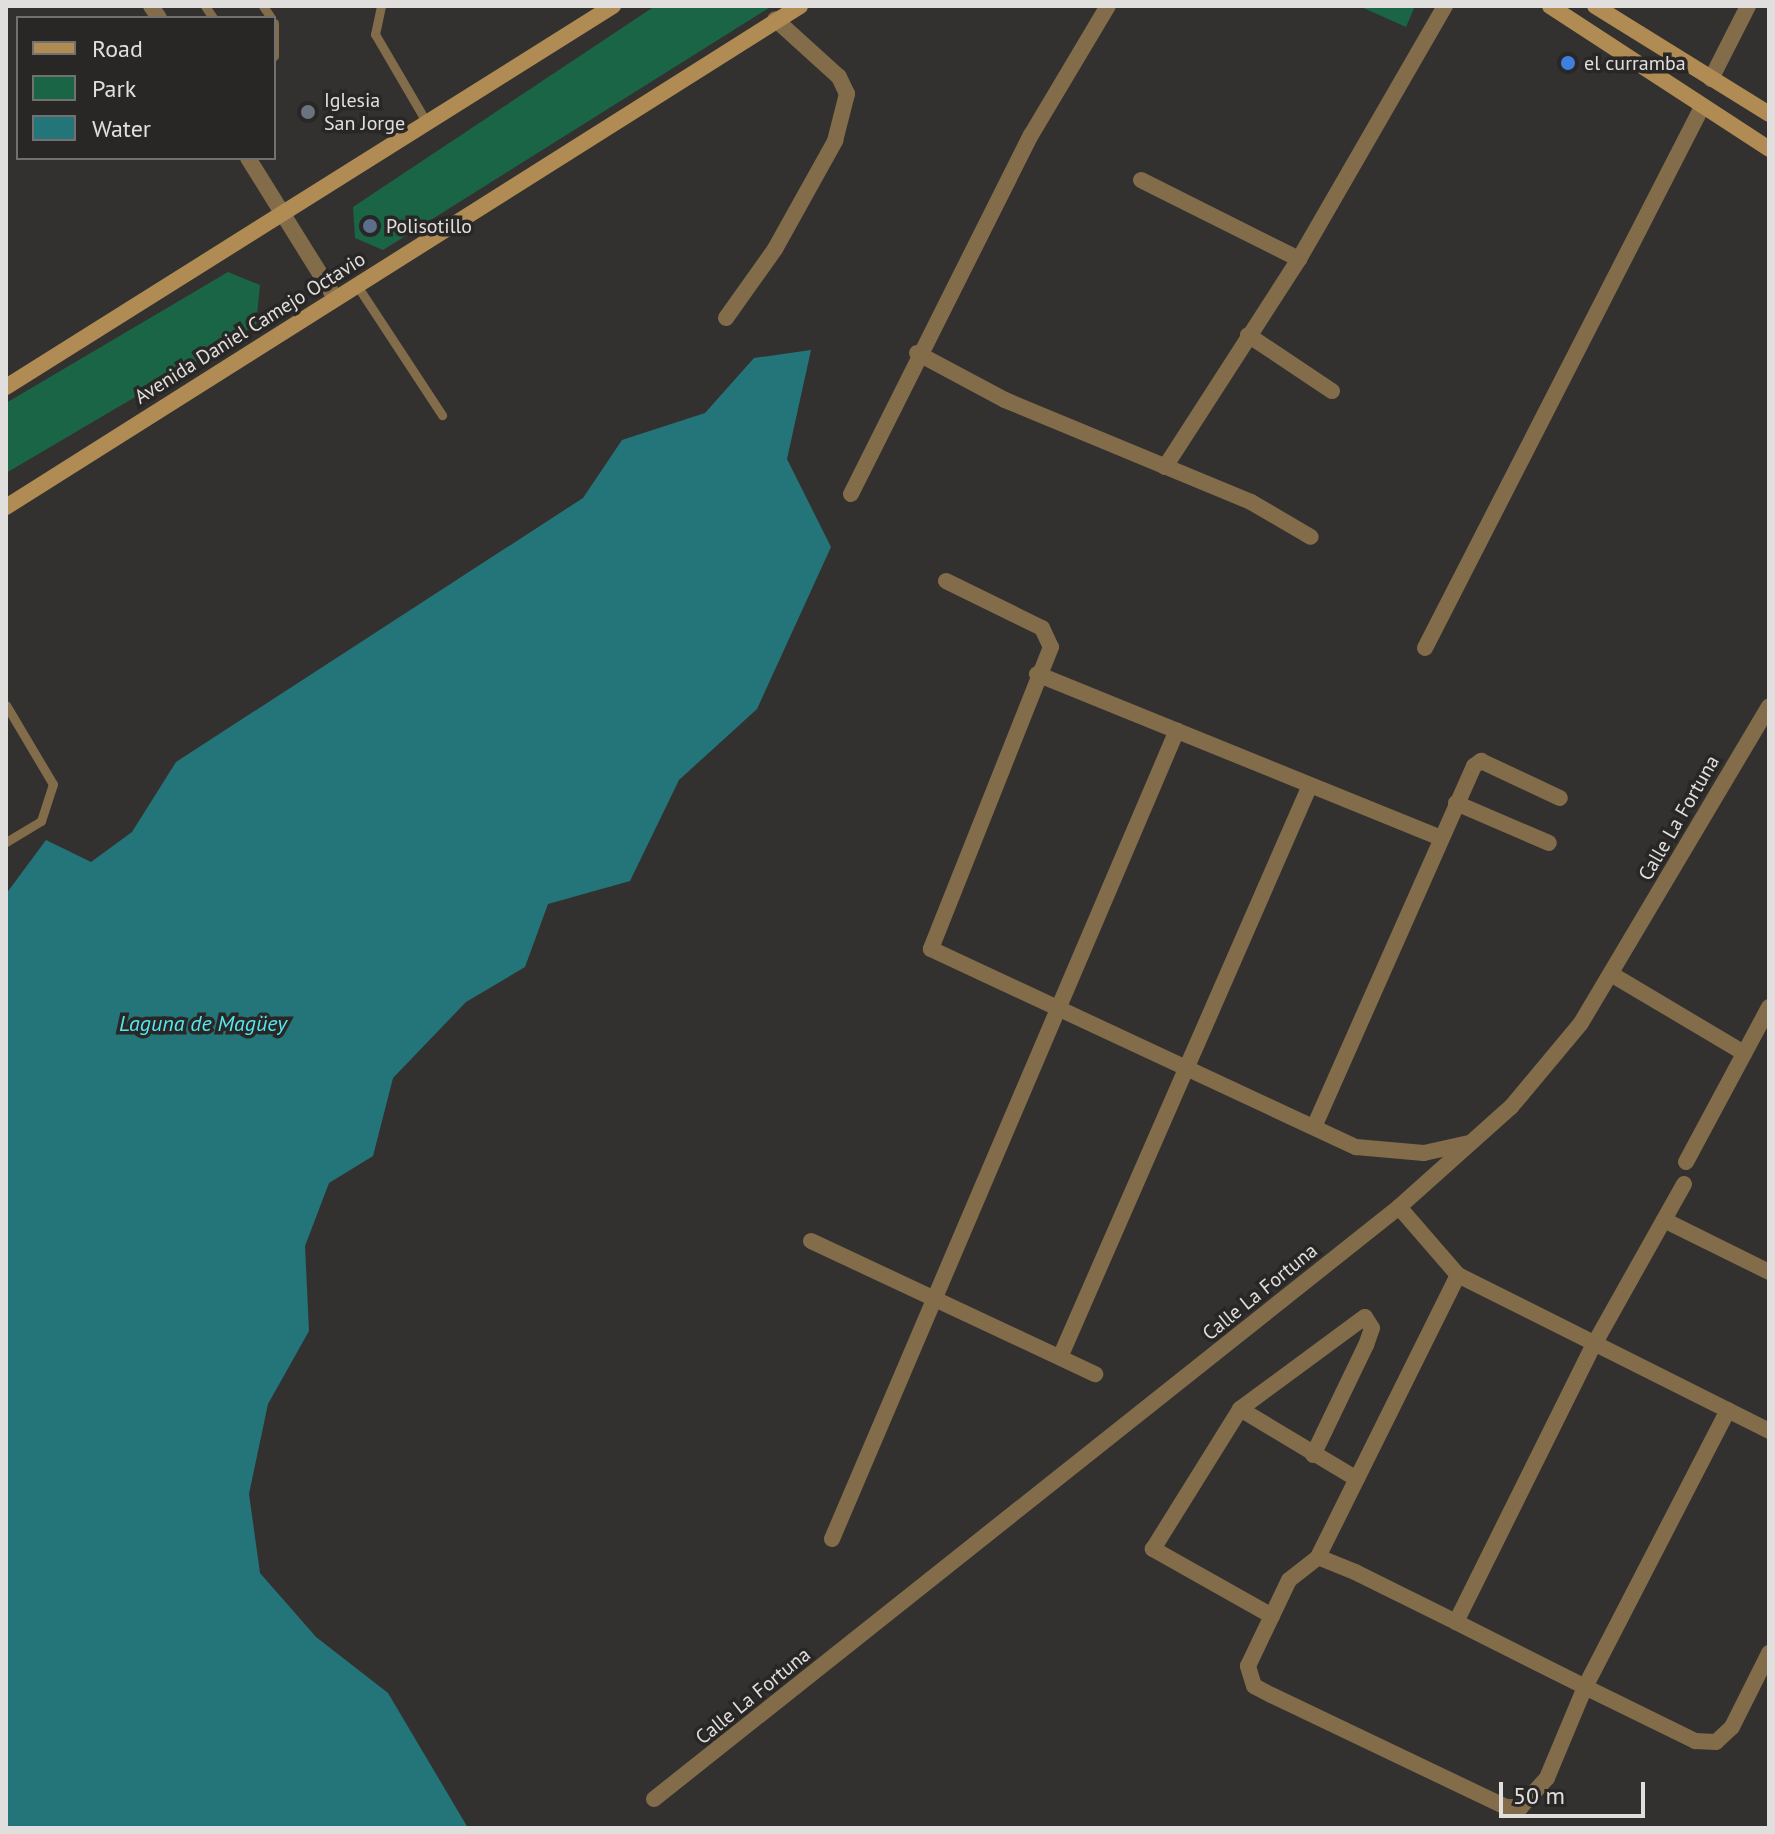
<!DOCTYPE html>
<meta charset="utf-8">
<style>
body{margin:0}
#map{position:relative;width:1775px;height:1834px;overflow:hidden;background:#33312f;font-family:"PT Sans",sans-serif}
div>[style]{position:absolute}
.green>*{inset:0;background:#1b6547}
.water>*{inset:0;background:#24757a}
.lane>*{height:9px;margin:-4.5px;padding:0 4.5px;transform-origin:4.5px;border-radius:4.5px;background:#826c4a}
.street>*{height:16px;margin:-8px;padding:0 8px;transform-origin:8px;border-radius:8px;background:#826c4a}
.secondary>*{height:16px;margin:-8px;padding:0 8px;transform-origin:8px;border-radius:8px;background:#b08c54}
.dots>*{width:22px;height:22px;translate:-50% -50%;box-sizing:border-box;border:4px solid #292725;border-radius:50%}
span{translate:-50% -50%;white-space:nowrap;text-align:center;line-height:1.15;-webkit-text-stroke:7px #292725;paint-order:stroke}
.poi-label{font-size:20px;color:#e1dfde}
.left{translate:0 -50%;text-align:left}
.street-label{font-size:20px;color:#e1dfde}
.water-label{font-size:22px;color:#52e8f2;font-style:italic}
.frame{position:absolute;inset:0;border:8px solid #e1dfde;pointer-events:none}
.legend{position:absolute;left:16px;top:16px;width:260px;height:144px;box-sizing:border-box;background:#292725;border:2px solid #73716f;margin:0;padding:10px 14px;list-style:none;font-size:24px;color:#e1dfde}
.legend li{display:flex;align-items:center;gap:16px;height:40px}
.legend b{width:40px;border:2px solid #73716f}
.scale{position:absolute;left:1499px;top:1782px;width:146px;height:36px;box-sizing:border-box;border:4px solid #e1dfde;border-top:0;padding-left:10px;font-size:24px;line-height:28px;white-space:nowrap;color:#e1dfde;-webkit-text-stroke:6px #292725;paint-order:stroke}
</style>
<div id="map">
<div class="green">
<div style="clip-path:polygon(655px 6px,772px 6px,383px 250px,355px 238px,353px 207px)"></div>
<div style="clip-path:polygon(1359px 6px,1415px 6px,1406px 27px)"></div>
<div style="clip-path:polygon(228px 272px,260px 285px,256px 326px,6px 473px,6px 403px)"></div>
</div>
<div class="water">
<div style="clip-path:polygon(811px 350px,787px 459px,831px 547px,757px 709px,679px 780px,630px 881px,548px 904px,525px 967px,466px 1002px,393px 1078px,373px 1156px,329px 1183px,305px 1246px,309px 1331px,268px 1404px,249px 1494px,260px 1573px,316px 1637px,388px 1693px,468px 1828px,6px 1828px,6px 894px,46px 840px,91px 862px,132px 832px,176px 762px,583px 498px,622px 440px,705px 413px,754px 358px)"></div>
</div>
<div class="lane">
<div style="left:205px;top:6px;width:14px;rotate:56deg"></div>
<div style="left:263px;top:6px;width:14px;rotate:56deg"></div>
<div style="left:381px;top:6px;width:29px;rotate:102deg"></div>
<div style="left:375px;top:34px;width:103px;rotate:59.7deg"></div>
<div style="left:274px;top:23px;width:33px;rotate:90deg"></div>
<div style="left:356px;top:284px;width:157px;rotate:56.7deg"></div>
<div style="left:6px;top:705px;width:92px;rotate:59.3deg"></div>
<div style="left:53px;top:784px;width:39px;rotate:108deg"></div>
<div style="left:41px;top:821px;width:41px;rotate:149deg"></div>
</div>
<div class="street">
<div style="left:151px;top:6px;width:14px;rotate:56deg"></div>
<div style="left:1711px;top:79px;width:82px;rotate:-63.1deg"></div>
<div style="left:248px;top:158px;width:165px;rotate:58.1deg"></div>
<div style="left:1141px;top:180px;width:177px;rotate:26.6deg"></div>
<div style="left:726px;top:318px;width:85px;rotate:-54.6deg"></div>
<div style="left:775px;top:249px;width:124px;rotate:-60.9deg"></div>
<div style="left:835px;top:141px;width:49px;rotate:-75.7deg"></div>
<div style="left:847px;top:94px;width:19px;rotate:-115deg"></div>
<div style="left:839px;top:77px;width:86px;rotate:-137.8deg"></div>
<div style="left:1248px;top:335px;width:101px;rotate:33.7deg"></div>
<div style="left:917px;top:353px;width:100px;rotate:28.1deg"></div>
<div style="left:1005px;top:400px;width:266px;rotate:22.5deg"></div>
<div style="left:1251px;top:502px;width:69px;rotate:30.3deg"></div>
<div style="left:1165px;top:467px;width:247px;rotate:-57.2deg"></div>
<div style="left:1299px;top:259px;width:292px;rotate:-60deg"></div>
<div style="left:851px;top:494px;width:402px;rotate:-63.4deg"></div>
<div style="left:1031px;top:135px;width:150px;rotate:-59.2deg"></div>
<div style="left:946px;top:581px;width:107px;rotate:26.1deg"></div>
<div style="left:1042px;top:628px;width:21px;rotate:65deg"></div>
<div style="left:1051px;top:647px;width:325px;rotate:111.7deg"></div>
<div style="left:931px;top:949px;width:469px;rotate:25deg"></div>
<div style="left:1356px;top:1147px;width:68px;rotate:5deg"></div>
<div style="left:1424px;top:1153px;width:46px;rotate:-12.5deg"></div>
<div style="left:1425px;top:648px;width:608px;rotate:-62.89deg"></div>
<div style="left:1037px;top:674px;width:434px;rotate:22.1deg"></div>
<div style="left:1456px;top:803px;width:101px;rotate:23.3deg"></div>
<div style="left:1611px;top:974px;width:155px;rotate:30.7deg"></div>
<div style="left:1314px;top:1127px;width:395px;rotate:-66.1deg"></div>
<div style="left:1474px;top:766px;width:9px;rotate:-36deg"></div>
<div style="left:1481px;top:761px;width:87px;rotate:25.1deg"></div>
<div style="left:1686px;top:1162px;width:176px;rotate:-61.8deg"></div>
<div style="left:1399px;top:1207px;width:90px;rotate:49.1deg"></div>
<div style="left:1458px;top:1275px;width:348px;rotate:26.6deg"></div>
<div style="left:1664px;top:1220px;width:117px;rotate:26.3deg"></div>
<div style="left:811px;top:1241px;width:314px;rotate:25.1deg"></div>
<div style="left:1061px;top:1355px;width:617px;rotate:-66.39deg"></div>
<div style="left:1240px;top:1409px;width:136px;rotate:30.9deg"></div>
<div style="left:1728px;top:1410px;width:312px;rotate:117.3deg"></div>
<div style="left:1585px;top:1687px;width:99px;rotate:112.7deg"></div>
<div style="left:1547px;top:1778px;width:39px;rotate:132deg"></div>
<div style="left:1521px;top:1807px;width:15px;rotate:180deg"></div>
<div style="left:1506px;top:1807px;width:260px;rotate:-154.5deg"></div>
<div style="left:1271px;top:1695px;width:19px;rotate:-152deg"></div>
<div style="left:1254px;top:1686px;width:21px;rotate:-107deg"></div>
<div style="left:1248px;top:1666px;width:95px;rotate:-64.5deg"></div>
<div style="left:1289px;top:1580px;width:37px;rotate:-38deg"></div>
<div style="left:1318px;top:1557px;width:40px;rotate:22deg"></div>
<div style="left:1355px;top:1572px;width:113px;rotate:26.3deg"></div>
<div style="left:1456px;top:1622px;width:144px;rotate:26.7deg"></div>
<div style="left:1585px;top:1687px;width:123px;rotate:26.1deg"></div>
<div style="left:1695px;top:1741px;width:21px;rotate:3deg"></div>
<div style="left:1716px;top:1742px;width:22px;rotate:-43deg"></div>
<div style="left:1732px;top:1727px;width:83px;rotate:-63.4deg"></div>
<div style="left:832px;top:1539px;width:879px;rotate:-66.9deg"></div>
<div style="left:1318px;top:1557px;width:315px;rotate:-63.6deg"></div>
<div style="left:1272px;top:1616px;width:137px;rotate:-150.6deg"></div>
<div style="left:1153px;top:1549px;width:165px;rotate:-58.1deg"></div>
<div style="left:1240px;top:1409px;width:155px;rotate:-36.4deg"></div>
<div style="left:1365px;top:1317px;width:13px;rotate:58deg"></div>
<div style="left:1372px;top:1328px;width:18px;rotate:109deg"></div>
<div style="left:1366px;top:1345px;width:122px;rotate:115.7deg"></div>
<div style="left:1456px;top:1622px;width:306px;rotate:-63.6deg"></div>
<div style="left:1592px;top:1348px;width:188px;rotate:-60.7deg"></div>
<div style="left:654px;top:1799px;width:952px;rotate:-38.47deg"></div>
<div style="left:1399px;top:1207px;width:150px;rotate:-41.8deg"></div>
<div style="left:1511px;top:1107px;width:109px;rotate:-50.2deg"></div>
<div style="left:1581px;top:1023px;width:368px;rotate:-59.3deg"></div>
</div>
<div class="secondary">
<div style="left:1550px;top:6px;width:262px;rotate:33.1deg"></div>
<div style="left:1595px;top:6px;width:205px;rotate:31.8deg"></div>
<div style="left:6px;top:387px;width:717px;rotate:-32.12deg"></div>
<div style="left:6px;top:507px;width:939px;rotate:-32.25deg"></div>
</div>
<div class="dots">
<div style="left:1568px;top:63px;background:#3f7fe0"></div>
<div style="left:308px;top:112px;background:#6b7280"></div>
<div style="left:370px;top:226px;background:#5c6f8a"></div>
</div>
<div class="poi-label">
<span class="left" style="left:1584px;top:63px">el curramba</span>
<span class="left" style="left:324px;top:112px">Iglesia<br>San Jorge</span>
<span class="left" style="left:386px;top:226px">Polisotillo</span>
</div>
<div class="street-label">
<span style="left:250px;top:328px;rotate:-32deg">Avenida Daniel Camejo Octavio</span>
<span style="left:1679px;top:818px;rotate:-60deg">Calle La Fortuna</span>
<span style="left:1260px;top:1292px;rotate:-39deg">Calle La Fortuna</span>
<span style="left:753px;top:1696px;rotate:-39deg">Calle La Fortuna</span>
</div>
<div class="water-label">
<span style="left:203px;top:1024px">Laguna de Magüey</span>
</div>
<div class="frame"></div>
<ul class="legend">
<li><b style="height:10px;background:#b08c54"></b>Road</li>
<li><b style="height:22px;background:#1b6547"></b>Park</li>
<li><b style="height:22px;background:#24757a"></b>Water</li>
</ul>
<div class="scale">50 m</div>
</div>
